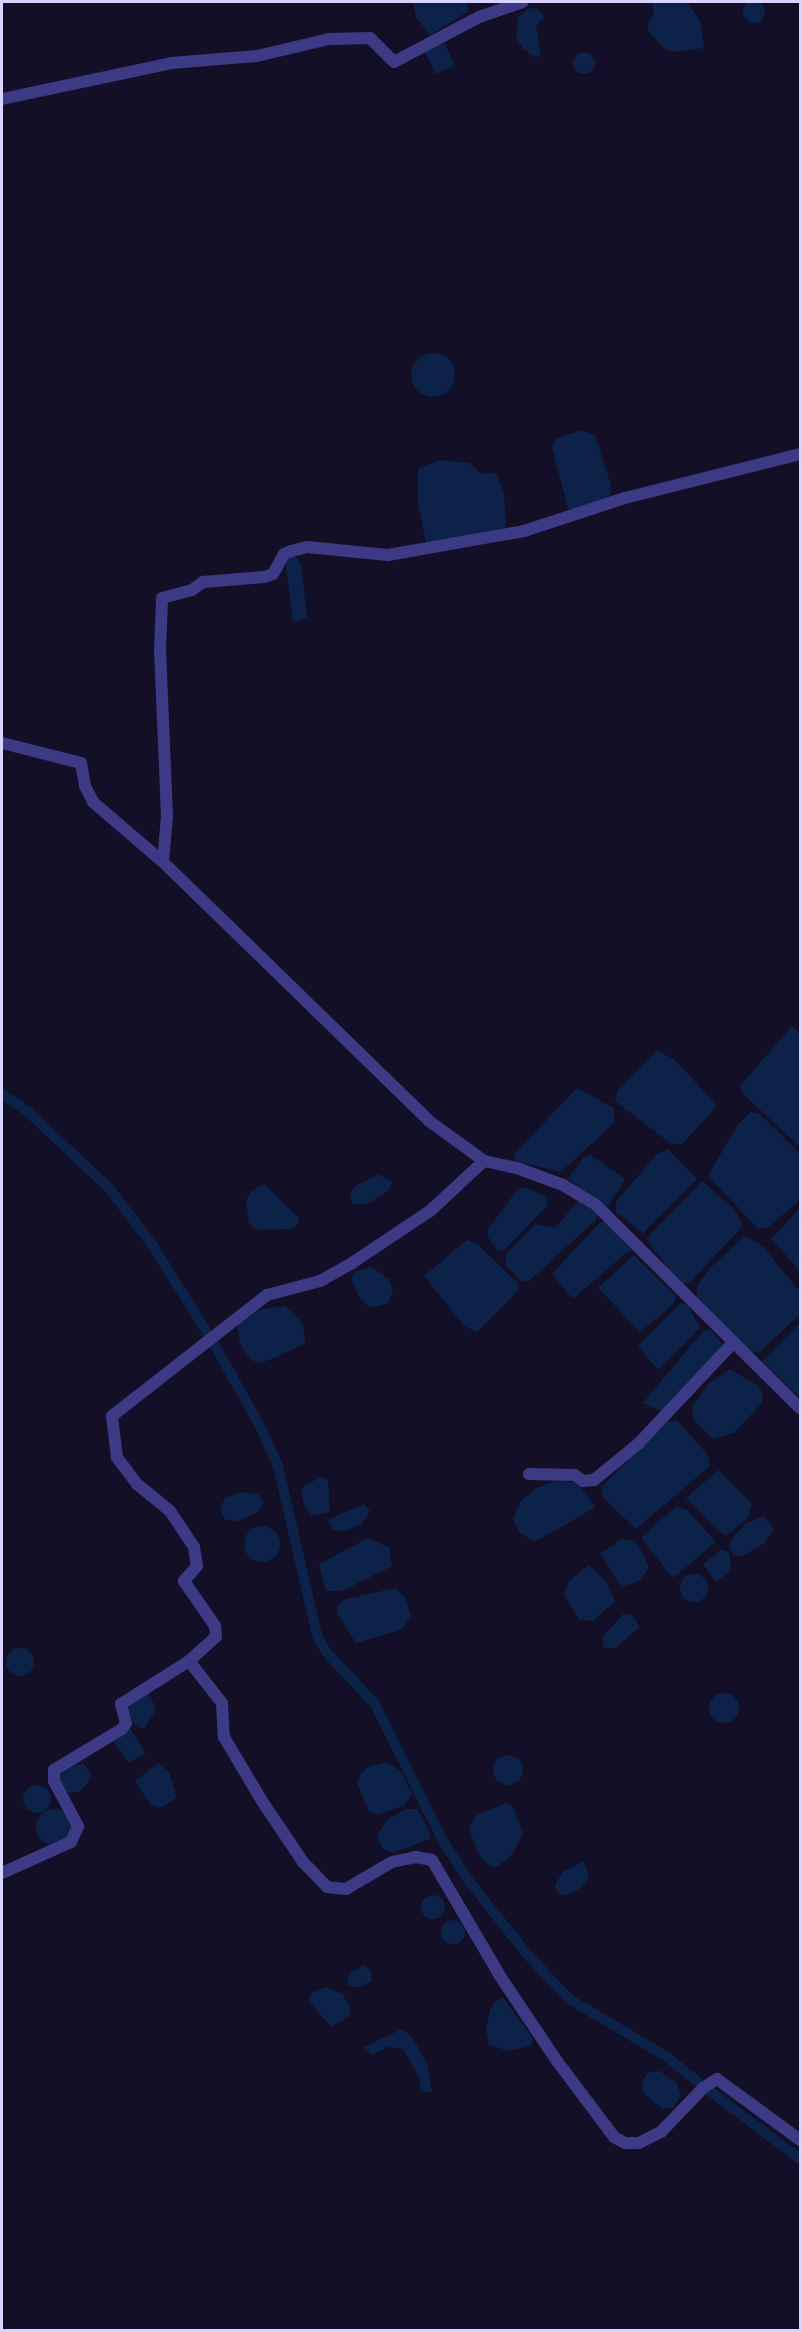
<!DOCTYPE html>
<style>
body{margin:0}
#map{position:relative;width:802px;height:2332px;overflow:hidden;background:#130f26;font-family:"Source Sans 3",sans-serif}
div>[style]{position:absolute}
.water>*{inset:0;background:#0c2248}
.round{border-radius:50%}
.canal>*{height:10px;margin:-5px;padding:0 5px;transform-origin:5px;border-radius:5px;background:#0c2248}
.minor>*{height:12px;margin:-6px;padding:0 6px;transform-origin:6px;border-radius:6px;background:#3d3a85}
span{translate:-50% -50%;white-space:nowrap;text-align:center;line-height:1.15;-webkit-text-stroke:4.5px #130f26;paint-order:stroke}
.frame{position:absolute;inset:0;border:3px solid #d9d4ff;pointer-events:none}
</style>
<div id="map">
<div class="water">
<div class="round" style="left:743px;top:1px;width:22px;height:22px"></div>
<div style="clip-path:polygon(413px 2px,466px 2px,469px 11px,430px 35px,416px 17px)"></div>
<div style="clip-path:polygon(652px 2px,687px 2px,700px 21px,704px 48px,672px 52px,665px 49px,649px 32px,647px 23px,654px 14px)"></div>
<div style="clip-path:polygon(529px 8px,538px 9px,544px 17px,536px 26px,541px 53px,536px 58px,523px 49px,516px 37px,518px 17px)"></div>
<div style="clip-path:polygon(445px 42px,454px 66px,436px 74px,425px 52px)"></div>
<div class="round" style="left:573px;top:52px;width:22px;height:22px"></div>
<div class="round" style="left:411px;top:353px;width:44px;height:44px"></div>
<div style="clip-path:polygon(581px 430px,595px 435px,611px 485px,610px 496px,578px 511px,568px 509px,552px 447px,556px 439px)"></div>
<div style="clip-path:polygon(439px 460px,469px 463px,482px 474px,496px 472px,504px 494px,506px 525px,503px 531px,426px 542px,418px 504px,418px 469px)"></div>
<div style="clip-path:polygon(295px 555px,301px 564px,307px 617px,293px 622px,285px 559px)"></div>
<div style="clip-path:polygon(792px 1026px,800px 1034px,800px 1147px,743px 1094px,740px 1086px)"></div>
<div style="clip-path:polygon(657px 1051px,674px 1059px,716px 1104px,712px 1112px,681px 1145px,670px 1143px,615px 1101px,618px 1089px)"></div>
<div style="clip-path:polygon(577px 1088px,614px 1108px,614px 1123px,561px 1172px,515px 1161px,514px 1154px)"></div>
<div style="clip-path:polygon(751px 1112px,760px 1114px,800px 1154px,800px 1200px,769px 1227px,758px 1229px,708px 1176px,738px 1124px)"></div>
<div style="clip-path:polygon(668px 1149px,697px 1179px,643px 1233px,616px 1212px,616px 1202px,656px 1155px)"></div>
<div style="clip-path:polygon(591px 1155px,625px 1179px,609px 1205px,604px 1206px,568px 1179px,583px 1158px)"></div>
<div style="clip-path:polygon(379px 1174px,392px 1182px,389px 1190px,370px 1203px,352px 1205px,350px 1193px,355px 1186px)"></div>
<div style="clip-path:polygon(702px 1181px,734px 1209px,743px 1226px,690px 1282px,680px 1284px,646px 1239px)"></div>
<div style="clip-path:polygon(264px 1184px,298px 1217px,299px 1223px,291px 1229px,257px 1230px,249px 1223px,246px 1201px,251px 1191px)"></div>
<div style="clip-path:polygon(527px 1188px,547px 1197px,547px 1206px,504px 1250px,498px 1251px,488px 1237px,488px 1229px,518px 1189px)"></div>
<div style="clip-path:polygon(579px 1200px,598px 1215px,596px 1220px,528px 1282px,521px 1281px,505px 1264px,507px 1253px,536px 1224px,555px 1228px)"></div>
<div style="clip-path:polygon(800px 1208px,800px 1271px,771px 1239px)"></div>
<div style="clip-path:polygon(600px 1222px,606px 1222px,631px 1249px,574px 1298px,570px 1296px,552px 1274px)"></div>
<div style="clip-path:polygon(745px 1236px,763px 1246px,800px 1292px,800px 1314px,759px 1353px,748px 1350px,697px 1297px,697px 1287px,709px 1269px)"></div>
<div style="clip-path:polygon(467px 1240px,476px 1243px,518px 1283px,519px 1290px,477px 1332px,464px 1326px,424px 1276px)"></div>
<div style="clip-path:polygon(634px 1255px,676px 1296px,674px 1304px,640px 1332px,598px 1288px)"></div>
<div style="clip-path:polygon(371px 1267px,389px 1279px,393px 1292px,387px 1304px,370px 1308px,360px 1299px,351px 1279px,356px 1271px)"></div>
<div style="clip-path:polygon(681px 1303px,688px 1305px,700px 1328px,658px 1370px,638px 1346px)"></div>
<div style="clip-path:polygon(285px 1306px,302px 1322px,306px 1343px,274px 1358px,260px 1363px,251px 1360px,240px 1344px,237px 1323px,262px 1309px)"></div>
<div style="clip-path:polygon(800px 1323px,800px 1398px,762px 1361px)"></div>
<div style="clip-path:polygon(710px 1329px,723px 1345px,662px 1411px,643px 1403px,703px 1331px)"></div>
<div style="clip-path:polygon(730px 1369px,758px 1386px,763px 1394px,762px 1403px,734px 1433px,713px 1439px,693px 1419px,692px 1406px,708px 1384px)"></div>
<div style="clip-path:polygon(677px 1420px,708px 1455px,710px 1466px,636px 1529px,603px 1498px,601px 1487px,667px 1422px)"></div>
<div style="clip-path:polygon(718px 1470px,752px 1504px,748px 1518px,725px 1536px,686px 1498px)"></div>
<div style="clip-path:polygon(321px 1477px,328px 1480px,330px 1512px,312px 1516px,305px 1508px,301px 1492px,304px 1486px)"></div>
<div style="clip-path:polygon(555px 1481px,577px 1482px,596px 1507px,535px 1542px,520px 1533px,513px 1520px,520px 1502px,536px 1488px)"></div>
<div style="clip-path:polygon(242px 1492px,259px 1495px,264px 1502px,258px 1512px,239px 1521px,225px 1520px,220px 1509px,225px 1498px)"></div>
<div style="clip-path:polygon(364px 1504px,370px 1511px,362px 1524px,342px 1532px,332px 1529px,329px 1521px,332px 1518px)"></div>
<div style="clip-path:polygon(676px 1506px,687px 1510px,716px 1542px,673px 1578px,641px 1538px)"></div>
<div style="clip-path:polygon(763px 1516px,774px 1529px,765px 1543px,741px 1557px,734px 1555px,729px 1547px,732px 1539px,745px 1524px)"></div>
<div class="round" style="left:244px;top:1526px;width:36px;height:36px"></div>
<div style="clip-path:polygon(368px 1538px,389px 1547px,392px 1566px,342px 1591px,326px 1591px,319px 1564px)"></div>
<div style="clip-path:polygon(622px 1539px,633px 1540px,639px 1546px,649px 1567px,640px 1580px,622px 1588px,600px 1554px)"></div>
<div style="clip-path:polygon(722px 1549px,729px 1552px,731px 1561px,729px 1572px,716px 1582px,703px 1564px)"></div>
<div style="clip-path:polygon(589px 1565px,606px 1581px,615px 1601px,593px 1621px,579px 1620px,564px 1595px,569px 1581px)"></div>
<div class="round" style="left:680px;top:1574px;width:28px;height:28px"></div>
<div style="clip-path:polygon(396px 1588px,406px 1599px,411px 1617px,401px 1630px,356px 1643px,337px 1613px,337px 1606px,345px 1599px)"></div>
<div style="clip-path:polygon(623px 1614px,632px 1615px,640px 1627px,615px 1648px,604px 1648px,602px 1638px)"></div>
<div class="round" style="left:6px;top:1648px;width:28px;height:28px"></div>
<div style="clip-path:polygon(149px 1692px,156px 1710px,144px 1729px,137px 1727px,124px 1708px)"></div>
<div class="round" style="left:709px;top:1693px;width:30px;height:30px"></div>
<div style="clip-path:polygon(130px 1728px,146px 1753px,129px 1763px,113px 1741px)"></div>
<div class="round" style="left:493px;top:1755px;width:30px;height:30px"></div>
<div style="clip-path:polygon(386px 1762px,400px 1770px,412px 1794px,405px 1805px,378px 1815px,368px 1810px,357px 1783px,361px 1773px,370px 1766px)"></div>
<div style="clip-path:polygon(83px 1763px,91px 1774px,88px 1783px,79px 1792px,66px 1793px,58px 1776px,66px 1768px)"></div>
<div style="clip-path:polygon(158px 1763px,169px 1772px,177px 1798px,159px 1808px,150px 1804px,135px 1781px)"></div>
<div class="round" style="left:23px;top:1785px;width:28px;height:28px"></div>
<div style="clip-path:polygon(506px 1803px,513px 1807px,523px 1833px,512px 1855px,497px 1867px,491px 1867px,479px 1855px,469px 1829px,475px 1816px)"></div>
<div style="clip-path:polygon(406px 1809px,417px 1809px,430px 1832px,430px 1839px,392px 1853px,382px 1848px,377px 1835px,387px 1820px)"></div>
<div class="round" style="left:36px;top:1809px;width:36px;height:36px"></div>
<div style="clip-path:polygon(584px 1861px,589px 1879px,579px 1889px,565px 1896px,560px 1894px,555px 1888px,557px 1881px,563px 1872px)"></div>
<div class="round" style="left:421px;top:1895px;width:24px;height:24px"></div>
<div class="round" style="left:441px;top:1920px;width:24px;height:24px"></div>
<div style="clip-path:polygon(363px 1965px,371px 1970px,372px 1981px,361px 1987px,350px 1987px,347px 1984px,349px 1974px)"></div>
<div style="clip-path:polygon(326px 1987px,342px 1994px,351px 2008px,349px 2017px,331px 2027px,309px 2001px,312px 1992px)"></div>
<div style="clip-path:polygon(504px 1998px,533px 2039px,531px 2046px,508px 2051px,489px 2045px,486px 2030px,490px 2010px,494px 2002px)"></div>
<div style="clip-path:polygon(402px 2029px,412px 2037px,427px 2063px,432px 2092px,421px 2091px,419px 2077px,403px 2049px,388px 2047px,372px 2055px,364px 2047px)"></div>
<div style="clip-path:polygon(660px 2071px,677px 2083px,681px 2096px,673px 2108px,663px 2109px,644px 2093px,642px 2081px,649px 2072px)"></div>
</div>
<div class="canal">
<div style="left:2px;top:1094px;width:29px;rotate:34deg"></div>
<div style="left:26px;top:1110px;width:114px;rotate:43.2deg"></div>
<div style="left:109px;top:1188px;width:73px;rotate:52.8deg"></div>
<div style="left:153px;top:1246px;width:113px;rotate:58deg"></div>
<div style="left:213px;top:1342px;width:98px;rotate:60.8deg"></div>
<div style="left:261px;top:1428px;width:42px;rotate:65.9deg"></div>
<div style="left:278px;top:1466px;width:173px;rotate:77deg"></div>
<div style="left:317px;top:1635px;width:19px;rotate:62deg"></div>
<div style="left:326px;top:1652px;width:71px;rotate:46.7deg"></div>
<div style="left:375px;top:1704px;width:153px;rotate:63.6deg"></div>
<div style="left:443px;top:1841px;width:48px;rotate:57deg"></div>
<div style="left:469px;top:1881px;width:90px;rotate:51.7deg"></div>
<div style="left:525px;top:1952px;width:64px;rotate:46.9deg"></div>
<div style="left:569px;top:1999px;width:114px;rotate:30.6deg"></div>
<div style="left:667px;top:2057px;width:46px;rotate:38.9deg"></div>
<div style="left:705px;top:2087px;width:119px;rotate:37.2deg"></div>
</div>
<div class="minor">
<div style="left:2px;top:99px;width:173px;rotate:-12deg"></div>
<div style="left:171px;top:63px;width:86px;rotate:-4.7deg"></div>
<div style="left:257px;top:56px;width:74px;rotate:-13.3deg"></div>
<div style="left:329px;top:39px;width:41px;rotate:-1.4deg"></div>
<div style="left:370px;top:38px;width:34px;rotate:45deg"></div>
<div style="left:394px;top:62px;width:96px;rotate:-27.9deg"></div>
<div style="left:479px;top:17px;width:46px;rotate:-18.8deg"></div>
<div style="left:2px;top:743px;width:81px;rotate:14.2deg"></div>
<div style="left:81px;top:763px;width:23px;rotate:80deg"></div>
<div style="left:85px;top:786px;width:18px;rotate:63deg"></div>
<div style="left:93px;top:802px;width:92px;rotate:40.6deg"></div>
<div style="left:163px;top:862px;width:371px;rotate:44.2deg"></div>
<div style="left:429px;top:1121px;width:68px;rotate:36deg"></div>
<div style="left:484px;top:1161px;width:34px;rotate:12deg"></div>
<div style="left:517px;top:1168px;width:49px;rotate:20.3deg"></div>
<div style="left:563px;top:1185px;width:37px;rotate:31deg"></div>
<div style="left:595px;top:1204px;width:289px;rotate:44.9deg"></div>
<div style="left:163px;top:862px;width:46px;rotate:-85deg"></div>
<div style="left:167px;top:816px;width:165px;rotate:-92.4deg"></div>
<div style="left:160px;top:651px;width:53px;rotate:-87.8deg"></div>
<div style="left:162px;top:598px;width:31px;rotate:-15deg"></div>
<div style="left:192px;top:590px;width:14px;rotate:-36deg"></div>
<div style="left:203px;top:582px;width:61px;rotate:-4.7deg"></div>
<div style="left:264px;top:577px;width:9px;rotate:-18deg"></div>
<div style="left:273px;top:574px;width:23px;rotate:-61deg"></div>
<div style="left:284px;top:554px;width:8px;rotate:-23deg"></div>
<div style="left:291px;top:551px;width:16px;rotate:-14deg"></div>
<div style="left:307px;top:547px;width:81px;rotate:5.6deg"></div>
<div style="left:388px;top:555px;width:138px;rotate:-10deg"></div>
<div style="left:524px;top:531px;width:106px;rotate:-18.1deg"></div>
<div style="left:625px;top:498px;width:180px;rotate:-14.1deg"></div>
<div style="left:529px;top:1474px;width:46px;rotate:1.2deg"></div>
<div style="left:575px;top:1475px;width:10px;rotate:37deg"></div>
<div style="left:583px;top:1481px;width:11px;rotate:-5deg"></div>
<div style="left:594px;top:1480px;width:57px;rotate:-39.3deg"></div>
<div style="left:638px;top:1444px;width:137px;rotate:-46.8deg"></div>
<div style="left:189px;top:1661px;width:53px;rotate:51.8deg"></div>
<div style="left:222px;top:1703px;width:34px;rotate:87deg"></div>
<div style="left:224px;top:1737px;width:74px;rotate:59.3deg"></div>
<div style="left:262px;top:1801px;width:73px;rotate:56.1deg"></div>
<div style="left:303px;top:1862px;width:35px;rotate:46deg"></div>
<div style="left:327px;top:1887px;width:19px;rotate:6deg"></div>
<div style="left:346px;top:1889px;width:53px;rotate:-30.4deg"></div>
<div style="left:392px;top:1862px;width:24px;rotate:-12deg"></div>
<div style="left:415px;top:1857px;width:17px;rotate:10deg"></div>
<div style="left:432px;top:1860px;width:134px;rotate:59.6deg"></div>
<div style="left:500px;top:1976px;width:102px;rotate:56.2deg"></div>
<div style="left:557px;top:2061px;width:95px;rotate:53.1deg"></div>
<div style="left:614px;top:2137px;width:13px;rotate:29deg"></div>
<div style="left:625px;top:2143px;width:14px"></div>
<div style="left:639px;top:2143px;width:25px;rotate:-27deg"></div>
<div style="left:661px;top:2132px;width:61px;rotate:-46.3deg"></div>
<div style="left:703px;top:2088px;width:17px;rotate:-33deg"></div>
<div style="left:717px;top:2079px;width:103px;rotate:36.3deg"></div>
<div style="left:2px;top:1873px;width:76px;rotate:-24.2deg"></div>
<div style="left:71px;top:1842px;width:17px;rotate:-66deg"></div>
<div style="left:78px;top:1826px;width:51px;rotate:-118.1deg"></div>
<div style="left:54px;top:1781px;width:11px;rotate:-90deg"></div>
<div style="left:54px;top:1770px;width:79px;rotate:-31.1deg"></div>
<div style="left:122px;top:1729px;width:7px;rotate:-56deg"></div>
<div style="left:126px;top:1723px;width:20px;rotate:-105deg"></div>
<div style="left:121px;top:1704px;width:80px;rotate:-32.3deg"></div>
<div style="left:189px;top:1661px;width:36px;rotate:-42deg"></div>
<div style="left:216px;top:1637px;width:11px;rotate:-95deg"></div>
<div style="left:215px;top:1626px;width:55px;rotate:-124.6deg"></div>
<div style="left:184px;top:1581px;width:20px;rotate:-49deg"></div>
<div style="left:197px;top:1566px;width:19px;rotate:-99deg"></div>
<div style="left:194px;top:1547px;width:43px;rotate:-123.7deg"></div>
<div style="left:170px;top:1511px;width:43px;rotate:-140.7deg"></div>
<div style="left:137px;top:1484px;width:34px;rotate:-127deg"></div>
<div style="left:117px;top:1457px;width:41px;rotate:-97deg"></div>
<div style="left:112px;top:1416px;width:197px;rotate:-38deg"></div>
<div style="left:267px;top:1295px;width:55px;rotate:-14.8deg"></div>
<div style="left:320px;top:1281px;width:37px;rotate:-29deg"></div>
<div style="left:352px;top:1263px;width:94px;rotate:-33.7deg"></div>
<div style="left:430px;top:1211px;width:74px;rotate:-42.8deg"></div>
</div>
<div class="frame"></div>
</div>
